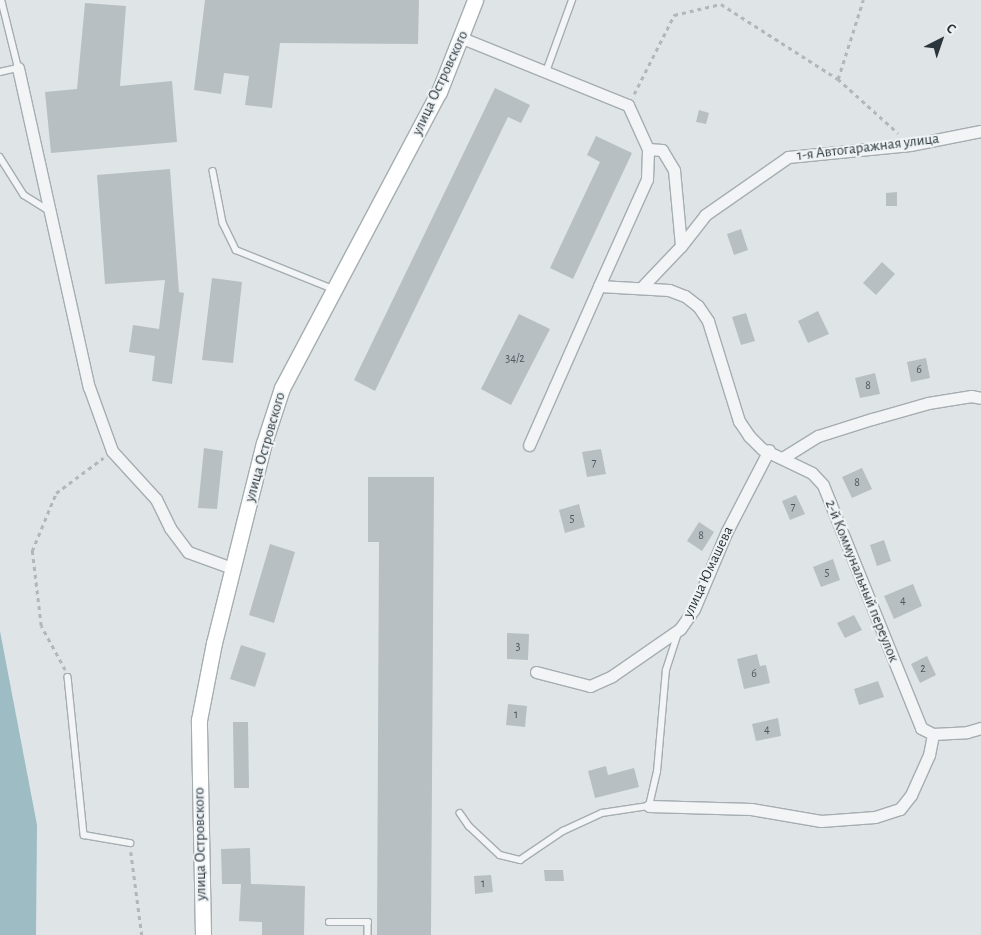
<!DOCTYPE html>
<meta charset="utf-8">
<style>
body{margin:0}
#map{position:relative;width:981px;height:935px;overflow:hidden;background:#dfe5e7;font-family:"Alegreya Sans",sans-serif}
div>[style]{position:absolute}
.water>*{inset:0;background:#9ebcc3}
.building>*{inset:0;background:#b7bfc3}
.path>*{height:2.5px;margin-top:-1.25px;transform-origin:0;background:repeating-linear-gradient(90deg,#b2b7ba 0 4px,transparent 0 8px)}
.roads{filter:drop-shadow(1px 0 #a5adb0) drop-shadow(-1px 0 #a5adb0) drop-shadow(0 1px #a5adb0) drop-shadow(0 -1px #a5adb0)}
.lane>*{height:5.5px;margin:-2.75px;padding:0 2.75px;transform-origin:2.75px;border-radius:2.75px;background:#f2f4f6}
.street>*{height:11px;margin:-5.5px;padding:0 5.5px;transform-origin:5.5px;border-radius:5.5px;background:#f2f4f6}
.secondary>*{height:15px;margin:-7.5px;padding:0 7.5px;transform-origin:7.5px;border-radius:7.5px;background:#fff}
span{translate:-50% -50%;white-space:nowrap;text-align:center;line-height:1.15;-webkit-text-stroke:4px #eff3f5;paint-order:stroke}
.number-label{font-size:12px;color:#4d585e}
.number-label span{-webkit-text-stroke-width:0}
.street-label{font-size:15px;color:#2a363c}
.north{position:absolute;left:916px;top:15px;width:50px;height:50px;-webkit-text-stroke:4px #eff3f5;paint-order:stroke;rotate:41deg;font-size:14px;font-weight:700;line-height:20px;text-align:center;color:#2a363c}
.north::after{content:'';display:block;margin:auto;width:18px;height:22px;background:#2a363c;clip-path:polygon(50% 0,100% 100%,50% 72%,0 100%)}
</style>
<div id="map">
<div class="water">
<div style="clip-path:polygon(0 631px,37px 825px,36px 935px,0 935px)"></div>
</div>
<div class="building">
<div style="clip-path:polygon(205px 0,419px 0,418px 44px,280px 43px,272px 108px,245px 105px,249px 76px,224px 73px,221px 94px,194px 90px)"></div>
<div style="clip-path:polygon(85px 3px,126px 6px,120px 86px,172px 81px,177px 142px,51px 153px,45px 92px,77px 89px)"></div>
<div style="clip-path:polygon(495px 88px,530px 105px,521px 123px,508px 117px,375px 391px,354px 380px)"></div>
<div style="clip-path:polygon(699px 110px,709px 113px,706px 124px,696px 122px)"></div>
<div style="clip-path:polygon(596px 136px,632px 153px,573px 279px,550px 268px,600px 162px,587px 155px)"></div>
<div style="clip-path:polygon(170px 169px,179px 292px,184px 293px,172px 384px,152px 381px,155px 356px,129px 352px,133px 325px,159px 329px,165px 280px,105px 284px,97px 175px)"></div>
<div style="clip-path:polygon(897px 192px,897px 206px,886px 206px,886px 193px)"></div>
<div style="clip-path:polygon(741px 229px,748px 250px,734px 255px,727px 234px)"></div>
<div style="clip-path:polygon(882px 262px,895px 274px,876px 295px,863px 283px)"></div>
<div style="clip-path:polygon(212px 278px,242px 282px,233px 363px,202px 360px)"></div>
<div style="clip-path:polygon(818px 311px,829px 334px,808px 343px,798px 321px)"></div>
<div style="clip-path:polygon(746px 313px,755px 341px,741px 345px,732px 317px)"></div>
<div style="clip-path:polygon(519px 314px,550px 329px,511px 405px,481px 389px)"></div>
<div style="clip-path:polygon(926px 358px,930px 378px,911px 382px,907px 362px)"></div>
<div style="clip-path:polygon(875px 373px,880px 394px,860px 398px,855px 378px)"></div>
<div style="clip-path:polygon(204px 448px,223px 451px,217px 509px,198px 508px)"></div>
<div style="clip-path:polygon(601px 449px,606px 474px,587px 477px,582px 452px)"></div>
<div style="clip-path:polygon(862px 468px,872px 489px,852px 498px,842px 477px)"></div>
<div style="clip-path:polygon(368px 477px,434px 477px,431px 935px,377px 935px,379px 542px,368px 542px)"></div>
<div style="clip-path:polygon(796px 495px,805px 514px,790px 520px,782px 501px)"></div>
<div style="clip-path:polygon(579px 504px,585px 527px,565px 533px,559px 510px)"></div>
<div style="clip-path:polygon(699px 522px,714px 532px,702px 551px,687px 541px)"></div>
<div style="clip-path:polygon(884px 540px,891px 561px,877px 566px,870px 545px)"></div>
<div style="clip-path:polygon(270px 544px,295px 552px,274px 623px,249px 615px)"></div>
<div style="clip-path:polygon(833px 559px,840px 580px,821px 587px,813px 567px)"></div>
<div style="clip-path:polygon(913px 584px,922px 606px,894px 619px,884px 596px)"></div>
<div style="clip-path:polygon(854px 615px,862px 630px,845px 638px,837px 623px)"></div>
<div style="clip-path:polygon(507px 633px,529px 634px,528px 660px,507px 659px)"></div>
<div style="clip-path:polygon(241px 645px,266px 653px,255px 687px,230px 679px)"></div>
<div style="clip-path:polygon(757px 654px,760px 666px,766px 665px,770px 683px,744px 689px,737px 659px)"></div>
<div style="clip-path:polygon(927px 656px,936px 675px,920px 683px,911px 664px)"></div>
<div style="clip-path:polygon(878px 681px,884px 697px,859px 705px,854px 689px)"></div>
<div style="clip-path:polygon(508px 704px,527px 706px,525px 727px,506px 725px)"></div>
<div style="clip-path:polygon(778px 718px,781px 736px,756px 741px,752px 724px)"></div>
<div style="clip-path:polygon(233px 722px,248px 722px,249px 788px,234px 788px)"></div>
<div style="clip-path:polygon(606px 766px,608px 775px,634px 768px,639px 787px,595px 798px,588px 771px)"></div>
<div style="clip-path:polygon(250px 848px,251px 884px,305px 886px,304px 935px,262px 935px,262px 922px,239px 921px,241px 884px,222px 884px,221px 849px)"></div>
<div style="clip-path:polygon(544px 870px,563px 870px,564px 881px,545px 881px)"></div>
<div style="clip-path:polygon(491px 875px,493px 892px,475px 894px,474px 876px)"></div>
</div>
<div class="path">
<div style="left:838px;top:79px;width:83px;rotate:-72.4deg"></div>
<div style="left:634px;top:94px;width:89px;rotate:-63.1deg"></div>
<div style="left:674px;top:15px;width:48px;rotate:-13.2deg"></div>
<div style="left:721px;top:4px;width:139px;rotate:32.7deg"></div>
<div style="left:838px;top:79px;width:81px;rotate:42deg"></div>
<div style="left:65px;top:670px;width:50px;rotate:-118.6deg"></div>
<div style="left:41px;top:626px;width:76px;rotate:-96.8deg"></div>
<div style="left:32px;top:551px;width:63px;rotate:-67.5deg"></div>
<div style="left:56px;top:493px;width:59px;rotate:-36.7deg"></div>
<div style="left:131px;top:852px;width:84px;rotate:82.5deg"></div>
</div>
<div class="roads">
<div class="lane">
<div style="left:0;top:72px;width:18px;rotate:-13deg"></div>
<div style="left:18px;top:68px;width:70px;rotate:-104deg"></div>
<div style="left:546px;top:72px;width:77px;rotate:-70.1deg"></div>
<div style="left:0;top:157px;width:45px;rotate:57.7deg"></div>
<div style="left:24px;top:195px;width:31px;rotate:32deg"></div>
<div style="left:213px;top:171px;width:53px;rotate:79.1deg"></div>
<div style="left:223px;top:223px;width:30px;rotate:64deg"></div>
<div style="left:236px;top:250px;width:105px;rotate:21.9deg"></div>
<div style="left:68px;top:677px;width:159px;rotate:84.2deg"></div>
<div style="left:84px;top:835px;width:47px;rotate:9.9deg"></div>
<div style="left:460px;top:813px;width:16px;rotate:55deg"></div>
<div style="left:469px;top:826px;width:42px;rotate:43.1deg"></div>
<div style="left:500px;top:855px;width:21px;rotate:14deg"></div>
<div style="left:520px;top:860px;width:52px;rotate:-34deg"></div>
<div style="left:563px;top:831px;width:43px;rotate:-24.8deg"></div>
<div style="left:602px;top:813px;width:48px;rotate:-8.5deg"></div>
<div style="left:649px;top:806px;width:35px;rotate:-77deg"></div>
<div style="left:657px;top:772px;width:102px;rotate:-85deg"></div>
<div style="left:666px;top:670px;width:38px;rotate:-72deg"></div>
<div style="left:329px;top:922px;width:39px"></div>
<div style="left:368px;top:922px;width:13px;rotate:90deg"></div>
</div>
<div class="street">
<div style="left:462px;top:38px;width:179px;rotate:22deg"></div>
<div style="left:628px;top:105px;width:48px;rotate:65.6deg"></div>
<div style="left:648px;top:149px;width:14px;rotate:4deg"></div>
<div style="left:662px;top:150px;width:23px;rotate:59deg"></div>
<div style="left:674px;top:170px;width:76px;rotate:84.7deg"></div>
<div style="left:681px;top:246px;width:39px;rotate:-52deg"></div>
<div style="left:705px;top:215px;width:101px;rotate:-34.9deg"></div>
<div style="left:788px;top:157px;width:123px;rotate:-5.6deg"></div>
<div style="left:910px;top:145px;width:72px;rotate:-11.2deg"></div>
<div style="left:18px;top:68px;width:327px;rotate:77.5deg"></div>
<div style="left:89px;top:387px;width:68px;rotate:70.2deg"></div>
<div style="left:112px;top:451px;width:65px;rotate:47.5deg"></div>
<div style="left:156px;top:499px;width:32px;rotate:64deg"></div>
<div style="left:170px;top:528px;width:30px;rotate:53deg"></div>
<div style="left:188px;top:552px;width:47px;rotate:20deg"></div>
<div style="left:599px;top:286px;width:117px;rotate:-65.8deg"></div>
<div style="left:647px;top:179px;width:30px;rotate:-88deg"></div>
<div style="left:641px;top:288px;width:58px;rotate:-46.4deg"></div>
<div style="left:529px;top:445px;width:174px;rotate:-66.2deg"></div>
<div style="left:599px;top:286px;width:70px;rotate:3.3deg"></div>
<div style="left:669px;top:290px;width:17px;rotate:21deg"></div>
<div style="left:685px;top:296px;width:16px;rotate:38deg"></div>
<div style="left:698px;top:306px;width:18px;rotate:56deg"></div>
<div style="left:708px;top:321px;width:105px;rotate:72.8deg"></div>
<div style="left:739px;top:421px;width:18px;rotate:56deg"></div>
<div style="left:749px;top:436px;width:18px;rotate:45deg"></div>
<div style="left:762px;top:449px;width:55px;rotate:25.6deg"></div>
<div style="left:812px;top:473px;width:16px;rotate:47deg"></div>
<div style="left:823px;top:485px;width:262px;rotate:68deg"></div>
<div style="left:921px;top:728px;width:13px;rotate:27deg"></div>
<div style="left:933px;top:734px;width:34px;rotate:-3deg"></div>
<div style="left:967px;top:732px;width:15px;rotate:-16deg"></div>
<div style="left:784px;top:457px;width:40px;rotate:-32deg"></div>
<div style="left:818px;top:436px;width:57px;rotate:-17.5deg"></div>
<div style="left:872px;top:419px;width:58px;rotate:-15.9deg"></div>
<div style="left:928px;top:403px;width:44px;rotate:-9.2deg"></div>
<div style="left:971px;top:396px;width:10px;rotate:11deg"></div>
<div style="left:536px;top:672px;width:56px;rotate:14.5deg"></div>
<div style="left:590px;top:686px;width:24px;rotate:-24deg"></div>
<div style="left:612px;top:676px;width:83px;rotate:-34.7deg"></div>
<div style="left:680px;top:629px;width:24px;rotate:-55deg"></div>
<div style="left:694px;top:609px;width:85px;rotate:-67.1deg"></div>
<div style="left:727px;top:531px;width:91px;rotate:-62.6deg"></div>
<div style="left:649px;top:806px;width:102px;rotate:1.7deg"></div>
<div style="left:751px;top:809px;width:71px;rotate:9.7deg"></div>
<div style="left:821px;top:821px;width:54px;rotate:-4.2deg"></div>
<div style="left:875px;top:817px;width:26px;rotate:-18deg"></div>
<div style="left:900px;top:809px;width:18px;rotate:-52deg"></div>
<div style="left:911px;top:795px;width:44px;rotate:-65.8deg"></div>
<div style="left:929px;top:755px;width:21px;rotate:-79deg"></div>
</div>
<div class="secondary">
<div style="left:203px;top:935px;width:215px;rotate:-91.1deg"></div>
<div style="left:199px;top:720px;width:78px;rotate:-79deg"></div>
<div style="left:214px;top:643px;width:206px;rotate:-76deg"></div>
<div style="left:264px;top:443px;width:58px;rotate:-71.9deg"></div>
<div style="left:282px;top:388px;width:335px;rotate:-62.1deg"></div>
<div style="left:439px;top:92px;width:99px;rotate:-68.6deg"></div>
</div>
</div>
<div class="number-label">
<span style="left:515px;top:359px">34/2</span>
<span style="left:919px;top:370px">6</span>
<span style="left:868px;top:386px">8</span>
<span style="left:594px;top:463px">7</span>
<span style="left:857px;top:483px">8</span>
<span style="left:793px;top:507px">7</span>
<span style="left:572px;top:519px">5</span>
<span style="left:701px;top:536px">8</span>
<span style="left:827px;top:573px">5</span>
<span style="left:903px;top:601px">4</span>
<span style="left:518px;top:647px">3</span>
<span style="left:923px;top:669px">2</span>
<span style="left:754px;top:674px">6</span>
<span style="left:516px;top:715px">1</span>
<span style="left:767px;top:730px">4</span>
<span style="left:483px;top:884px">1</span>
</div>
<div class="street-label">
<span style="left:440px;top:83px;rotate:-65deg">улица Островского</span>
<span style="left:868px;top:147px;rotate:-7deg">1-я Автогаражная улица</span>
<span style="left:265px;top:447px;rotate:-74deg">улица Островского</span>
<span style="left:708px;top:572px;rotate:-65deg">улица Юмашева</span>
<span style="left:862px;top:581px;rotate:68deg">2-й Коммунальный переулок</span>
<span style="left:200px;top:844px;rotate:-91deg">улица Островского</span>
</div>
<div class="north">С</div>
</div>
